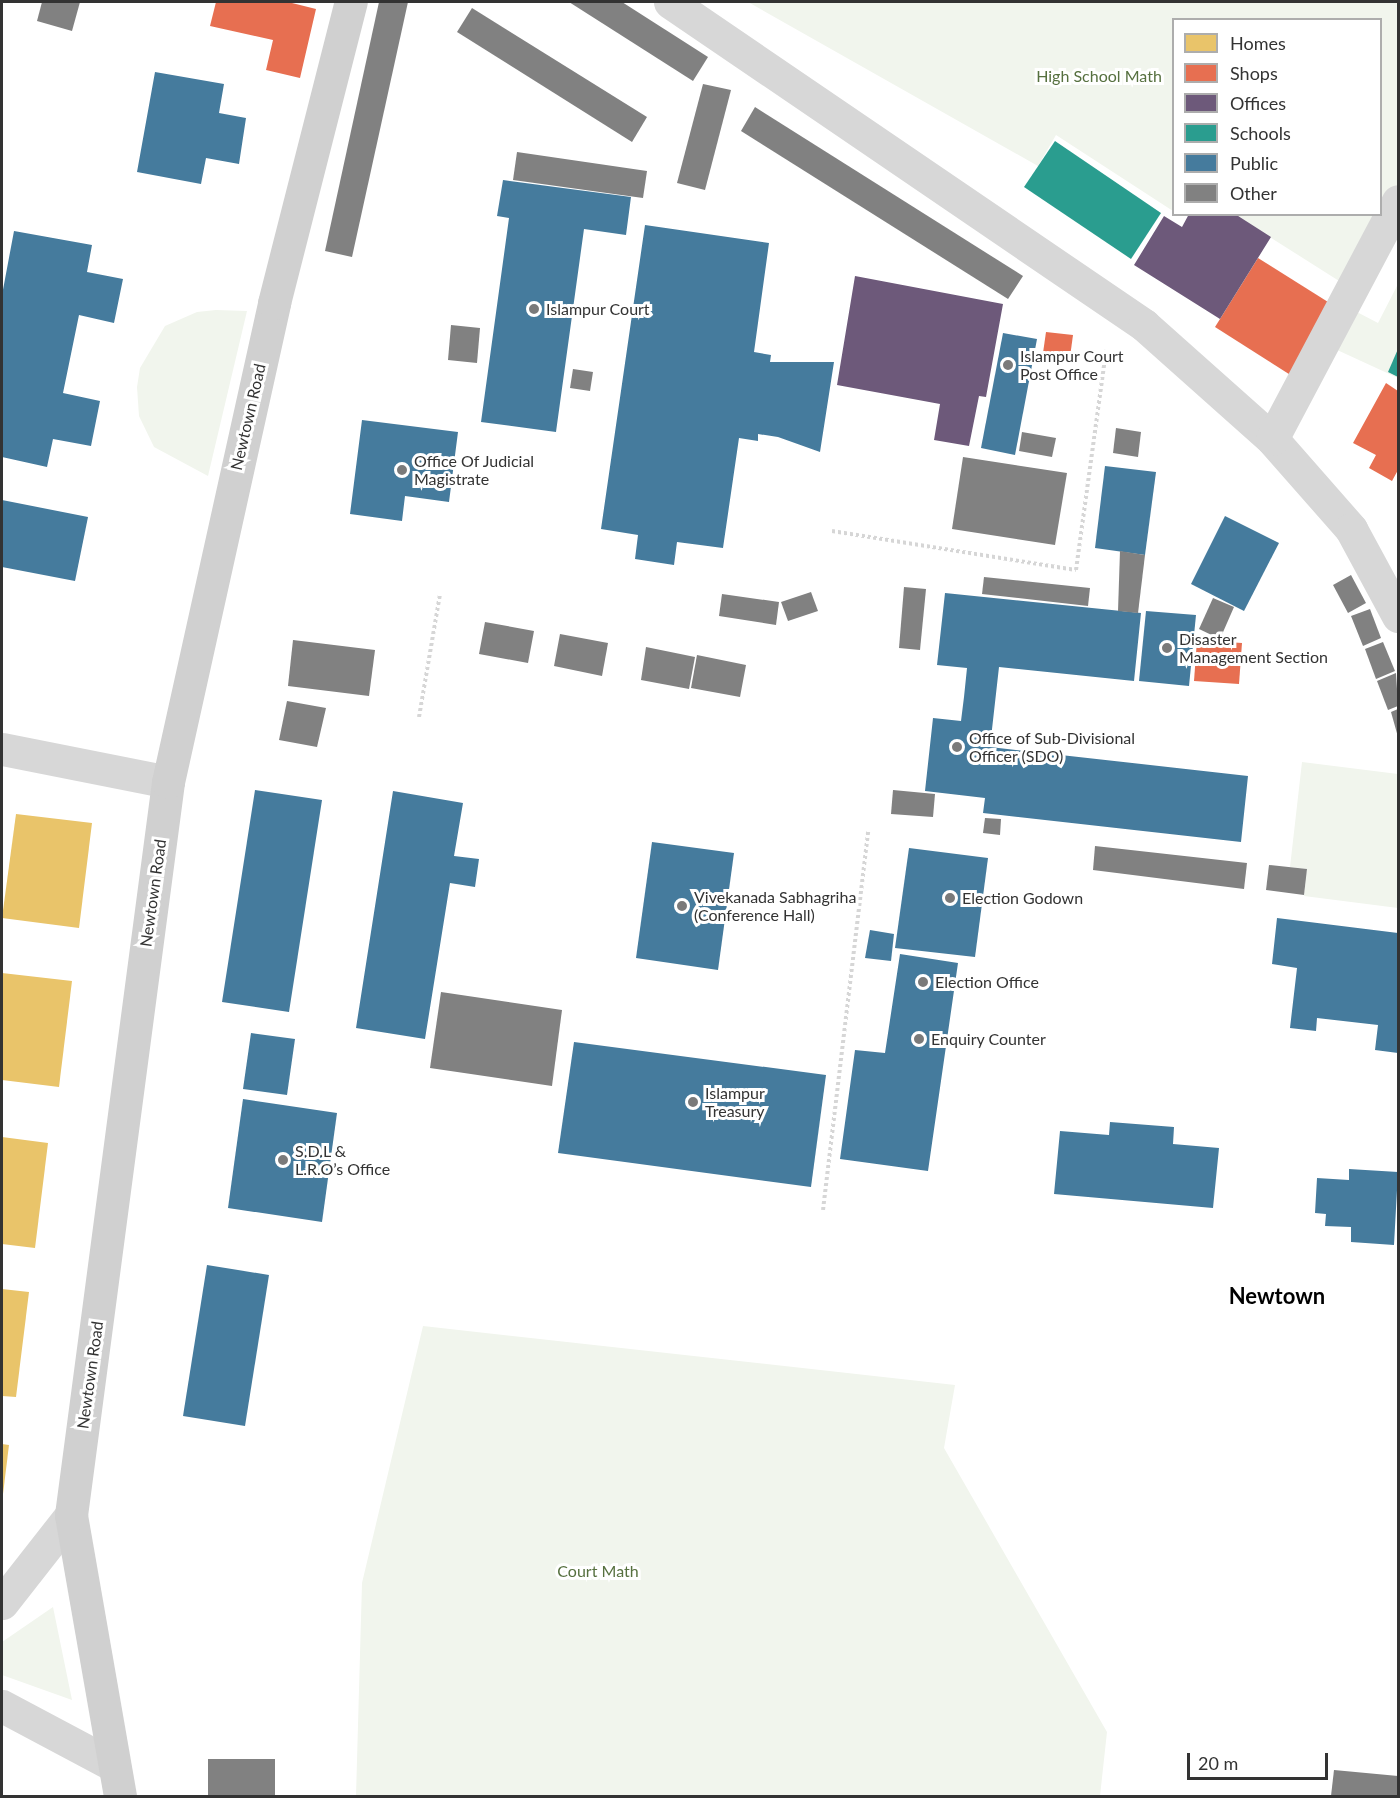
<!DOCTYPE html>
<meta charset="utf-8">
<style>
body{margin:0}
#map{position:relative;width:1400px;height:1798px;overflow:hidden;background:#fff;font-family:Lato,sans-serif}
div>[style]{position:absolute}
.green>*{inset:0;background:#f1f5ed}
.homes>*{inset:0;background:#e9c46a}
.shops>*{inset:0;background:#e76f51}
.offices>*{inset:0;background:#6d597a}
.schools>*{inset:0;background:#2a9d8f}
.public>*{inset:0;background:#457b9d}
.building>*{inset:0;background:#818181}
.path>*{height:4px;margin-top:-2px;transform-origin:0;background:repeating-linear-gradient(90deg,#d6d6d6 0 3px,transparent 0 6px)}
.street>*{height:33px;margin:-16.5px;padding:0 16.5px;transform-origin:16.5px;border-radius:16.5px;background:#d7d7d7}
.secondary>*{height:33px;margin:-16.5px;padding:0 16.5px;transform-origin:16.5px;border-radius:16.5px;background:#d0d0d0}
.dots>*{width:16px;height:16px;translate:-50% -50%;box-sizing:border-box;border:3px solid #fff;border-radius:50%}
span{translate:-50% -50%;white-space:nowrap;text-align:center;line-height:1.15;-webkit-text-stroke:6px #fff;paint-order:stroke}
.park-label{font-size:16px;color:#56703f}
.poi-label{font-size:16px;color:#333}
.left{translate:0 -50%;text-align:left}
.street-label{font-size:16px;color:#333}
.district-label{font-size:22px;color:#000;font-weight:700}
.frame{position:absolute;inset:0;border:3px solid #333;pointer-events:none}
.legend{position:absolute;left:1172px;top:18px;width:210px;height:198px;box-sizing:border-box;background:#fff;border:2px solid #adadad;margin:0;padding:8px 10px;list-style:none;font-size:18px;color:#333}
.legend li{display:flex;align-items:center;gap:12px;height:30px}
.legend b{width:30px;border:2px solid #adadad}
.scale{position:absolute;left:1187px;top:1753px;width:141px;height:27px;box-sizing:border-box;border:3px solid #333;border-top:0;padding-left:8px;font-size:18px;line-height:21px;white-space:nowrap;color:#333;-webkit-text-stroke:4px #fff;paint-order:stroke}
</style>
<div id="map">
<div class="green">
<div style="clip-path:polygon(748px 2px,1398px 2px,1398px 187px,1347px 286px,1235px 215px,1380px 214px,1380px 20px,1174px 20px,1173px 211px,1056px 135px,1038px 166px)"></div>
<div style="clip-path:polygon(1398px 284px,1398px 378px,1335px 349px,1355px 311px,1378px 323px)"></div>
<div style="clip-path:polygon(216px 310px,247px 311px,208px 476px,154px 447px,139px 416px,137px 387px,140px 368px,165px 326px,197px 312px)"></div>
<div style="clip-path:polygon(1302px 762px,1398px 774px,1398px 908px,1304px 896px,1307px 869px,1290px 867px)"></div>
<div style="clip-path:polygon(423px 1326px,955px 1385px,944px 1448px,1107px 1732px,1100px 1796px,356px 1796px,362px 1583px)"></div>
<div style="clip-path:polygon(53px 1607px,72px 1700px,2px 1675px,2px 1642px)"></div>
</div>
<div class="homes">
<div style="clip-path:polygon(16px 814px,92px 823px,79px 928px,2px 918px)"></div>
<div style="clip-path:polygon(2px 973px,72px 981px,59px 1087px,2px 1080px)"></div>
<div style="clip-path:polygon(2px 1137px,48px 1143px,35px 1248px,2px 1244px)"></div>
<div style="clip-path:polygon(2px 1289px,29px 1292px,16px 1397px,2px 1396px)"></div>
<div style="clip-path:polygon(2px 1444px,9px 1445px,3px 1494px,2px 1494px)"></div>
</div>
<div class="shops">
<div style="clip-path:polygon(216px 2px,288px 2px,316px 9px,300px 78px,266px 70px,273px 40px,210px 26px)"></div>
<div style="clip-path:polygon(1258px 258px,1336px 307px,1292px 376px,1215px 327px)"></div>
<div style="clip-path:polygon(1046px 332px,1073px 335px,1070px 357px,1043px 353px)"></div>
<div style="clip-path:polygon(1386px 383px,1398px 391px,1398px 470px,1392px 481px,1369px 468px,1376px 455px,1353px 443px)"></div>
<div style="clip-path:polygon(1197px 640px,1242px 643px,1239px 684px,1194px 681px)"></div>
</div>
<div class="offices">
<div style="clip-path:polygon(1189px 214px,1235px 214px,1271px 237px,1220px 319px,1134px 265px,1164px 216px,1182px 227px)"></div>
<div style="clip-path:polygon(855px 276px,1003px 304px,986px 397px,979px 396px,969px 446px,934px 440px,940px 404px,837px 385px)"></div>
</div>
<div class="schools">
<div style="clip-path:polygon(1055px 141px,1161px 213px,1131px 259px,1024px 187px)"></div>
<div style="clip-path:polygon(1398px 349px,1398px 377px,1388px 372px)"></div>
</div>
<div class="public">
<div style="clip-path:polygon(155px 72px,224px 84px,219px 113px,246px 118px,239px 164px,206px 158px,201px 184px,137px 172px)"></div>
<div style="clip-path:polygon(503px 180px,631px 197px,626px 235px,584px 229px,556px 432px,481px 422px,509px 218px,497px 216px)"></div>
<div style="clip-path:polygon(645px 225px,769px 243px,754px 352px,771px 355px,770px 362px,834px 362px,820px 452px,778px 437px,758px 434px,758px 441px,739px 438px,723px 548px,677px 542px,674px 565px,635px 559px,638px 535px,601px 529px)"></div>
<div style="clip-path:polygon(14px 231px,92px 245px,87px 272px,123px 279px,114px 323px,79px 315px,63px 393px,100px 401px,91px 446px,53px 439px,47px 467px,2px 457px,2px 295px)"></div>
<div style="clip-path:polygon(1003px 333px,1037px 339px,1015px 455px,981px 448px)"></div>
<div style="clip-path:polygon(362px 420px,458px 432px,449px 502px,405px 496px,402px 521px,350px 514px)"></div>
<div style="clip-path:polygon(1105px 466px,1156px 472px,1145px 555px,1095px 548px)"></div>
<div style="clip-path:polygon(2px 500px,88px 517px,75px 581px,2px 567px)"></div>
<div style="clip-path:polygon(1225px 516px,1279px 543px,1244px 611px,1191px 584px)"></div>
<div style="clip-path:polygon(945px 593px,1141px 613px,1134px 681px,999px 667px,990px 747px,1248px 776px,1241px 842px,983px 813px,985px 798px,925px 791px,933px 718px,961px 721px,964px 697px,967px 668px,937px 665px)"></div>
<div style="clip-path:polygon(1146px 611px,1196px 615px,1189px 686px,1139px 681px)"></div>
<div style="clip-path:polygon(255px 790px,322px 800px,289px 1012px,222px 1002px)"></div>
<div style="clip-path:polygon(393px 791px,463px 803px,454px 856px,479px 859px,475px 887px,450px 883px,425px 1039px,356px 1028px)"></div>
<div style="clip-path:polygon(652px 842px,734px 853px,718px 970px,636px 958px)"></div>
<div style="clip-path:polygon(909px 848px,988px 858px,975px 957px,895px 948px)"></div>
<div style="clip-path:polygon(1277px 918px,1398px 933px,1398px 1053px,1375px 1050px,1378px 1025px,1317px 1018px,1316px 1031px,1290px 1028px,1297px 968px,1272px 964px)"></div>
<div style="clip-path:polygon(870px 930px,894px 934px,891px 961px,865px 958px)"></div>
<div style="clip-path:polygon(900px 954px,958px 963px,928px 1171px,840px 1159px,855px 1050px,885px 1053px)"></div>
<div style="clip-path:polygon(251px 1033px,295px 1039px,287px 1095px,243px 1089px)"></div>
<div style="clip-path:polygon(574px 1042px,826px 1075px,811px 1187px,558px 1153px)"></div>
<div style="clip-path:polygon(243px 1099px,337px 1113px,322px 1222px,228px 1208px)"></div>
<div style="clip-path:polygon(1110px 1122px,1174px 1127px,1173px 1144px,1219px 1148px,1213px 1208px,1054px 1194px,1060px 1131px,1109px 1135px)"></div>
<div style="clip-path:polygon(1349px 1169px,1398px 1172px,1394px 1245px,1351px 1242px,1351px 1227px,1325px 1226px,1326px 1214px,1315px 1213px,1317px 1178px,1349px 1180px)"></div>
<div style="clip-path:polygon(207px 1265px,269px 1275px,245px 1426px,183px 1416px)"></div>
</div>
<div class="building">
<div style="clip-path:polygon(42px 2px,80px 2px,72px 31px,37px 21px)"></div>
<div style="clip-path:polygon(379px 2px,408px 2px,352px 257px,325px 251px)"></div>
<div style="clip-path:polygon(569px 2px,622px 2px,708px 57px,693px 81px)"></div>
<div style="clip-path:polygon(472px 8px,647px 117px,632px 142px,457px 32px)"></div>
<div style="clip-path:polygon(703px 84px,731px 90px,705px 190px,677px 183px)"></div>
<div style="clip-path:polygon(755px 107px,1023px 276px,1008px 299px,741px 131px)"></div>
<div style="clip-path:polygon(517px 152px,647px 171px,643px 198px,513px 180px)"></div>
<div style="clip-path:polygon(451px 325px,480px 328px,477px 363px,448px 360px)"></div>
<div style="clip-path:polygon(573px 369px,593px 372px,590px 391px,570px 388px)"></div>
<div style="clip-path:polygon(1116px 428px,1141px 432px,1138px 457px,1113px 453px)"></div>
<div style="clip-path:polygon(1022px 432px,1056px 438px,1052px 457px,1019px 451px)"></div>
<div style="clip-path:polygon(963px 457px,1067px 473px,1055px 545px,952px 529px)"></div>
<div style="clip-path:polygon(1120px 551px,1145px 555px,1138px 613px,1118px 611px)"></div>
<div style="clip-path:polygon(1351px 575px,1366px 603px,1348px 613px,1333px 585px)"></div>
<div style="clip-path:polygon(984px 577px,1090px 588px,1088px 606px,982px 594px)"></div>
<div style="clip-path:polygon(904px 587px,926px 589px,920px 650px,899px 648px)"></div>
<div style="clip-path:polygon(811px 592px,818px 611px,788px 621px,781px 602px)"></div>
<div style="clip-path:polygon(722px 594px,779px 602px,776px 625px,719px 616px)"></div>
<div style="clip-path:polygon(1213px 598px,1234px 607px,1220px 639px,1199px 629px)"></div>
<div style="clip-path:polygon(1370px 609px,1381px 638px,1363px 646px,1351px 616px)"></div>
<div style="clip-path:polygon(485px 622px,534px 631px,528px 663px,479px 654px)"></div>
<div style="clip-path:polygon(560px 634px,608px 643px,602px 676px,554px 666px)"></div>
<div style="clip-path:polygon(293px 640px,375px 650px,369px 696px,288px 686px)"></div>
<div style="clip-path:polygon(1383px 642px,1395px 671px,1376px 679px,1365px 649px)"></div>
<div style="clip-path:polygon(646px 647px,695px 657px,689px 689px,641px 680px)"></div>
<div style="clip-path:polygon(697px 655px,746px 665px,740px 697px,691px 688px)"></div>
<div style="clip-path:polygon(1396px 673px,1398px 706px,1388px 710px,1377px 681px)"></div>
<div style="clip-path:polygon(287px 701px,326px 708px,317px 747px,279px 740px)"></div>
<div style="clip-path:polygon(1398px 709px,1398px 737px,1391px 712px)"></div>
<div style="clip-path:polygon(893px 790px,935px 794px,933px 817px,891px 814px)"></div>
<div style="clip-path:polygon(985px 818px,1001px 819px,1000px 835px,983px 833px)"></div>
<div style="clip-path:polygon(1095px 846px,1247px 863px,1244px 889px,1093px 870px)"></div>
<div style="clip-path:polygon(1269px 865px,1307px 869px,1304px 895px,1266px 890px)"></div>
<div style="clip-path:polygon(441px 992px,562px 1010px,552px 1086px,430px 1068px)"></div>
<div style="clip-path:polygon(208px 1759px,275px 1759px,275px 1796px,208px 1796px)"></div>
<div style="clip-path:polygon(1334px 1770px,1398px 1776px,1398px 1796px,1331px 1796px)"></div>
</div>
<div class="path">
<div style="left:832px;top:531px;width:247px;rotate:9.1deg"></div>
<div style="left:1076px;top:570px;width:222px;rotate:-82.2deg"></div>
<div style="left:419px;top:717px;width:125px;rotate:-80.3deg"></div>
<div style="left:823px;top:1210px;width:381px;rotate:-83.2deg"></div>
</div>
<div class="street">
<div style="left:670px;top:2px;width:574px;rotate:34.27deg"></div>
<div style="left:1144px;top:325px;width:171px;rotate:41.7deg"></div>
<div style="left:1272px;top:439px;width:120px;rotate:48.7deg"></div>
<div style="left:1351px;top:529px;width:99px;rotate:61.6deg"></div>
<div style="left:1272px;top:439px;width:269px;rotate:-62.1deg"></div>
<div style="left:2px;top:749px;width:169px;rotate:11.2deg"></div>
<div style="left:2px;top:1603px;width:112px;rotate:-51.9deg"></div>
<div style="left:2px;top:1706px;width:123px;rotate:28deg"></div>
</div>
<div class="secondary">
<div style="left:120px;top:1796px;width:285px;rotate:-99.9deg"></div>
<div style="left:71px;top:1515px;width:739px;rotate:-82.46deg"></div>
<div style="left:168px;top:782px;width:491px;rotate:-77.5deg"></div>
<div style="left:274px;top:303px;width:311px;rotate:-75.7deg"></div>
</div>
<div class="dots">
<div style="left:534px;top:309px;background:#7a7a7a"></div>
<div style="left:1008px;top:365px;background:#7a7a7a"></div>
<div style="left:402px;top:470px;background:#7a7a7a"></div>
<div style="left:1167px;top:648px;background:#7a7a7a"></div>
<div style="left:957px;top:747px;background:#7a7a7a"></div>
<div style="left:950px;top:898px;background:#7a7a7a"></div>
<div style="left:682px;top:906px;background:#7a7a7a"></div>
<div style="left:923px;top:982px;background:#7a7a7a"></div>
<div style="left:919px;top:1039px;background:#7a7a7a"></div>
<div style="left:693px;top:1102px;background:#7a7a7a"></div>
<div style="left:283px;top:1160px;background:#7a7a7a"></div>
</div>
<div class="park-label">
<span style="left:1099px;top:76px">High School Math</span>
<span style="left:598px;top:1571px">Court Math</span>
</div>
<div class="poi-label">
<span class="left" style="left:546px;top:309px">Islampur Court</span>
<span class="left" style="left:1020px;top:365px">Islampur Court<br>Post Office</span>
<span class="left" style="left:414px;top:470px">Office Of Judicial<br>Magistrate</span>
<span class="left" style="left:1179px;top:648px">Disaster<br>Management Section</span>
<span class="left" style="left:969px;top:747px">Office of Sub-Divisional<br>Officer (SDO)</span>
<span class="left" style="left:694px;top:906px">Vivekanada Sabhagriha<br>(Conference Hall)</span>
<span class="left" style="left:962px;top:898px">Election Godown</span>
<span class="left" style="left:935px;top:982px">Election Office</span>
<span class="left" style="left:931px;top:1039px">Enquiry Counter</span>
<span class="left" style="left:705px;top:1102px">Islampur<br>Treasury</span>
<span class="left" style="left:295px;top:1160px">S.D.L &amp;<br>L.R.O’s Office</span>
</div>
<div class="street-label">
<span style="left:248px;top:417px;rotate:-77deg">Newtown Road</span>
<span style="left:153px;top:893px;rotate:-82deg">Newtown Road</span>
<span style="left:90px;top:1375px;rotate:-82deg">Newtown Road</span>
</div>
<div class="district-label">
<span style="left:1277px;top:1296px">Newtown</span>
</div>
<div class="frame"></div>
<ul class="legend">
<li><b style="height:16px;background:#e9c46a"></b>Homes</li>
<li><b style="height:16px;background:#e76f51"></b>Shops</li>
<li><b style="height:16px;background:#6d597a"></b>Offices</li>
<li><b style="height:16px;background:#2a9d8f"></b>Schools</li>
<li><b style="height:16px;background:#457b9d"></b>Public</li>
<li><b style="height:16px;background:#818181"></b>Other</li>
</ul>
<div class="scale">20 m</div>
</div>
